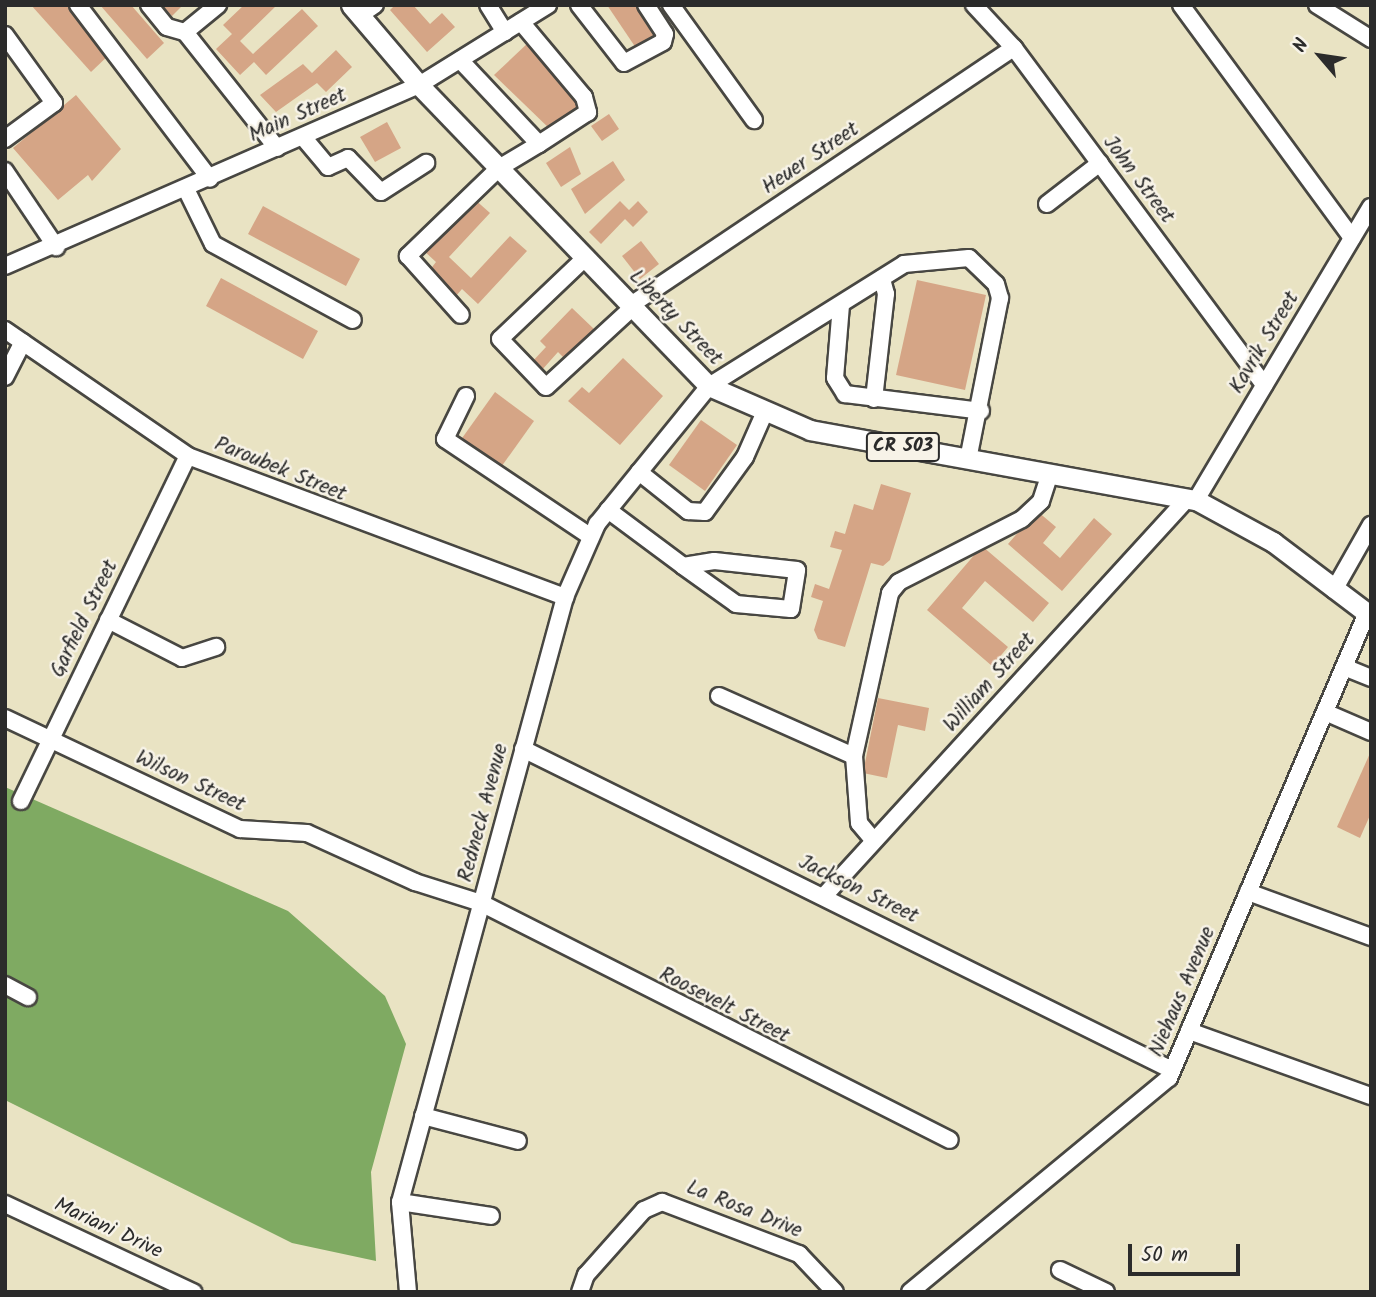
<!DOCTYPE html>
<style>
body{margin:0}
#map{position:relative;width:1376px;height:1297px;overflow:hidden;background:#e9e3c3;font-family:Kalam,sans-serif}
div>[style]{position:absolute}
.forest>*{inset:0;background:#7faa62}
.building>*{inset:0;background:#d5a586}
.roads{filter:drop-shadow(2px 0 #484742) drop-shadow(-2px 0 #484742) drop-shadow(0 2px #484742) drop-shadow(0 -2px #484742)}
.minor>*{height:16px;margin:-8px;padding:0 8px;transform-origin:8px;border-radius:8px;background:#fff}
.major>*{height:19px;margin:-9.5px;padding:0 9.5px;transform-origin:9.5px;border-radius:9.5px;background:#fff}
span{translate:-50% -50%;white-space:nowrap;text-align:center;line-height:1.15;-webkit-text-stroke:5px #f7f3e8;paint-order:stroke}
.shield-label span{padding:2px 5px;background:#f7f3e8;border:2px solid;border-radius:5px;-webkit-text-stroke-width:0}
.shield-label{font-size:19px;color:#2b2b2b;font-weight:700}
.street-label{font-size:21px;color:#2b2b2b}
.frame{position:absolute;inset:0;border:7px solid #2b2b2b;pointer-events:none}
.north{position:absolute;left:1285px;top:21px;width:70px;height:70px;-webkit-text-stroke:5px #f7f3e8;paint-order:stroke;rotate:299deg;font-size:19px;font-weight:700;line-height:28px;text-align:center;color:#2b2b2b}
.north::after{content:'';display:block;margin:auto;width:24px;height:32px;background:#2b2b2b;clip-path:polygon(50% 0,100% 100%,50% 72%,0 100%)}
.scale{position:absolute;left:1128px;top:1244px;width:112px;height:32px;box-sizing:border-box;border:4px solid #2b2b2b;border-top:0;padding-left:9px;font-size:21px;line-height:24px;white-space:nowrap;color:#2b2b2b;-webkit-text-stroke:5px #f7f3e8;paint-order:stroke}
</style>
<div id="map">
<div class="forest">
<div style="clip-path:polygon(5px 787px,288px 911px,385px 996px,406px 1044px,371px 1172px,376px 1261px,292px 1243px,5px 1100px)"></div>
</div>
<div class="building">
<div style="clip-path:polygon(31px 5px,68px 5px,111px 53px,91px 72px)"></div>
<div style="clip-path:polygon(100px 5px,131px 5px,164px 43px,147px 59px)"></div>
<div style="clip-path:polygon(162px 5px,183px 5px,172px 16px)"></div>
<div style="clip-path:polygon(244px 5px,277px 5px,240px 41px,253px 54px,302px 9px,318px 26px,266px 75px,254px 62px,240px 75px,216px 49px,232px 34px,223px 25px)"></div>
<div style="clip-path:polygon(395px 5px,413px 5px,430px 24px,442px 13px,455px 27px,427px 52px,390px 10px)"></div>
<div style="clip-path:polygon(607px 5px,641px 5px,660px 36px,638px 51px)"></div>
<div style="clip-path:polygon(529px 42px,579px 99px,577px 113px,553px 132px,494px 75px)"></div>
<div style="clip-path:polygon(336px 50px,352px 67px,326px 92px,317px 83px,276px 112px,260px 95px,303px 64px,312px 73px)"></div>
<div style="clip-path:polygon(76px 95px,121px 149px,92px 181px,88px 175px,58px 200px,13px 148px)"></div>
<div style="clip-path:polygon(609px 114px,619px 129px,602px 141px,591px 126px)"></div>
<div style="clip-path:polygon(387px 122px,401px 148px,375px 162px,360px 137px)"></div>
<div style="clip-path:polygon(570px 147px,581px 174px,561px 187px,546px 163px)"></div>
<div style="clip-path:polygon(613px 161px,625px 180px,585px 214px,571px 189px)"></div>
<div style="clip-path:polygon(472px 197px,490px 213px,449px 257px,471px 278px,510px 236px,527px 251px,478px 304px,462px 289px,456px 296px,429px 271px,436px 262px,423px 250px)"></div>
<div style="clip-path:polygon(620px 201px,629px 210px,638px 201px,648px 212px,633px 227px,625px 219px,601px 244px,589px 232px)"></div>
<div style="clip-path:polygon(263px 206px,360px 259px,346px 286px,248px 234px)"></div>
<div style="clip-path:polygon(641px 241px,659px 264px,640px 279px,622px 256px)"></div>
<div style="clip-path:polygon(221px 278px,318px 331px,303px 359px,206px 306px)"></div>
<div style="clip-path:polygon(917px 280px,986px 295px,965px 390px,896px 375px)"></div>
<div style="clip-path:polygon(572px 308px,594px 329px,566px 360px,558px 352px,541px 371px,531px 363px,546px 347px,540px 341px)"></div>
<div style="clip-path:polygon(623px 358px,663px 396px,620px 445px,568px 401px,582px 387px,589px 393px)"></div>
<div style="clip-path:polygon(495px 392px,534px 421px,499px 470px,460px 441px)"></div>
<div style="clip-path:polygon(701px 420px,737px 445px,705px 491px,669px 465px)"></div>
<div style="clip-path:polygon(881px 484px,911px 493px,890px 560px,883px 566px,871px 563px,845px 647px,818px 639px,814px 630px,823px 601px,811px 597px,815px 584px,829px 589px,842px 550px,830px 547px,835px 531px,845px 534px,854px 504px,873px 510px)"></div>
<div style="clip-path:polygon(1037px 511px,1056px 527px,1043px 543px,1060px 558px,1094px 518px,1112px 534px,1062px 591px,1008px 544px)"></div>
<div style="clip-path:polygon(982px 546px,1049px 603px,1033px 622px,985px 581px,962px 608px,1008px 647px,992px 666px,927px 610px)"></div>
<div style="clip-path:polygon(878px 698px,929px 708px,925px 731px,898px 725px,887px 778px,863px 773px)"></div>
<div style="clip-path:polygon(1371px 751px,1371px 813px,1360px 838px,1337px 827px)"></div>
</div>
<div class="roads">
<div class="minor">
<div style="left:78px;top:5px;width:218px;rotate:52.8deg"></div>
<div style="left:149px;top:5px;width:28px;rotate:51deg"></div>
<div style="left:167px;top:27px;width:19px;rotate:16deg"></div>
<div style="left:185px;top:32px;width:148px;rotate:51.6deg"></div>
<div style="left:488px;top:5px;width:32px;rotate:58deg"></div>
<div style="left:579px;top:5px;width:73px;rotate:52.2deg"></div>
<div style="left:624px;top:63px;width:44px;rotate:-28.3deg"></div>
<div style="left:663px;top:42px;width:8px;rotate:-76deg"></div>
<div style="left:665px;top:34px;width:35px;rotate:-123deg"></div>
<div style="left:671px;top:5px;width:142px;rotate:54.2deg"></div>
<div style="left:974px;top:5px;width:59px;rotate:47.1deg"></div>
<div style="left:1014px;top:48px;width:420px;rotate:53.4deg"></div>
<div style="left:1181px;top:5px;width:289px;rotate:53.7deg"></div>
<div style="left:1317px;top:5px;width:64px;rotate:32.2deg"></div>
<div style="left:360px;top:15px;width:18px;rotate:-34deg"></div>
<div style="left:521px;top:22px;width:98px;rotate:50deg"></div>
<div style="left:584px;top:97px;width:16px;rotate:75deg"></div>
<div style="left:588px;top:112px;width:59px;rotate:146.9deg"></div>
<div style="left:185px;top:32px;width:43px;rotate:-39.3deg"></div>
<div style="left:5px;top:35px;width:84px;rotate:54.2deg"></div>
<div style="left:54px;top:103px;width:61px;rotate:143.7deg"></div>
<div style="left:460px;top:60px;width:115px;rotate:46.8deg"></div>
<div style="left:539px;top:144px;width:47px;rotate:149deg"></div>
<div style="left:499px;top:168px;width:127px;rotate:136deg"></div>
<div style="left:408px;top:256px;width:79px;rotate:48.1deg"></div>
<div style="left:303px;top:137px;width:39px;rotate:50deg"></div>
<div style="left:328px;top:167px;width:22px;rotate:-24deg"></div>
<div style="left:348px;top:158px;width:47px;rotate:45.9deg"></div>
<div style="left:381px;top:192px;width:54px;rotate:-32.8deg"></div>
<div style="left:5px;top:171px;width:92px;rotate:56.1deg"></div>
<div style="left:186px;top:189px;width:61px;rotate:63.9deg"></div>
<div style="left:213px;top:244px;width:159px;rotate:28.5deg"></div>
<div style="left:1047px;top:204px;width:67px;rotate:-37.7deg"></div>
<div style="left:585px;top:258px;width:117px;rotate:136.4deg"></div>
<div style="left:500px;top:339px;width:66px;rotate:46.2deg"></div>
<div style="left:546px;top:387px;width:118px;rotate:-42.6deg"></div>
<div style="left:5px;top:266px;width:452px;rotate:-23.6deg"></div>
<div style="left:419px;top:85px;width:152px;rotate:-31.8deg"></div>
<div style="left:631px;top:305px;width:461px;rotate:-33.9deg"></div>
<div style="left:841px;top:305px;width:73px;rotate:94.7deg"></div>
<div style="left:835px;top:378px;width:19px;rotate:58deg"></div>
<div style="left:845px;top:394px;width:137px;rotate:7.1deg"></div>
<div style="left:5px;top:330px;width:222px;rotate:34.5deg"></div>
<div style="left:188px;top:456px;width:403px;rotate:20.5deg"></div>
<div style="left:5px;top:377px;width:39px;rotate:-63deg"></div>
<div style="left:466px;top:396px;width:48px;rotate:116deg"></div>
<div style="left:445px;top:439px;width:174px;rotate:33.8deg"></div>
<div style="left:874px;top:399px;width:106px;rotate:-83.5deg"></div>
<div style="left:886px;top:294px;width:16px;rotate:-105deg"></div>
<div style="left:639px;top:472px;width:63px;rotate:38.5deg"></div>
<div style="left:688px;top:511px;width:17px;rotate:3deg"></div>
<div style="left:705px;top:512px;width:68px;rotate:-54deg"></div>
<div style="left:745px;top:457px;width:47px;rotate:-66.2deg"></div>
<div style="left:1196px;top:500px;width:341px;rotate:-59.2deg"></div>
<div style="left:608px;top:510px;width:94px;rotate:36.7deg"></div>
<div style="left:683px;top:566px;width:65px;rotate:35.6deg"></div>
<div style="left:736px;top:604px;width:55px;rotate:5.2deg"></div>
<div style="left:791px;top:609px;width:39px;rotate:-81deg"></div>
<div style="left:797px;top:570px;width:83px;rotate:-173.8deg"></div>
<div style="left:714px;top:561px;width:31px;rotate:171deg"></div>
<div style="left:1334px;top:590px;width:75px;rotate:-60.4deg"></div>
<div style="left:108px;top:620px;width:83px;rotate:27.2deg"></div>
<div style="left:182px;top:658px;width:36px;rotate:-18deg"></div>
<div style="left:1344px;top:667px;width:29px;rotate:22deg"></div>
<div style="left:719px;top:696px;width:148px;rotate:24deg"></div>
<div style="left:854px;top:756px;width:67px;rotate:85.7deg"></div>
<div style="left:859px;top:823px;width:23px;rotate:50deg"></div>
<div style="left:1325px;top:712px;width:50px;rotate:23.5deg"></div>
<div style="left:5px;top:718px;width:260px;rotate:25.3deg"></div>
<div style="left:240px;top:829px;width:67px;rotate:3.4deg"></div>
<div style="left:307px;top:833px;width:119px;rotate:24.4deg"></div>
<div style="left:415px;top:882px;width:69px;rotate:17.7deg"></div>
<div style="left:481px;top:903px;width:525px;rotate:26.81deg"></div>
<div style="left:523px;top:749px;width:724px;rotate:26.32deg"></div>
<div style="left:854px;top:756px;width:167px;rotate:-77.5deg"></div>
<div style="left:890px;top:593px;width:14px;rotate:-51deg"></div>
<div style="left:899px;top:582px;width:138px;rotate:-27.1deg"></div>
<div style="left:1022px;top:519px;width:26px;rotate:-43deg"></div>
<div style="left:1041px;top:501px;width:28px;rotate:-72deg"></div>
<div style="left:21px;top:801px;width:383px;rotate:-64.2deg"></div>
<div style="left:1248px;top:892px;width:131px;rotate:20.1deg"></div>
<div style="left:824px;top:896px;width:538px;rotate:-47.56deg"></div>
<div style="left:5px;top:985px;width:26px;rotate:28deg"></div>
<div style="left:1189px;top:1031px;width:193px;rotate:19.7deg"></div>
<div style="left:423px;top:1116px;width:98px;rotate:14.7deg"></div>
<div style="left:400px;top:1202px;width:92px;rotate:8.7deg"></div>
<div style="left:5px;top:1204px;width:208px;rotate:25.1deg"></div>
<div style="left:1060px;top:1270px;width:51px;rotate:25.6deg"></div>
<div style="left:408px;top:1292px;width:90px;rotate:-95.1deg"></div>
<div style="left:400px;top:1202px;width:627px;rotate:-74.74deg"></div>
<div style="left:565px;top:597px;width:80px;rotate:-66.3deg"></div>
<div style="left:597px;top:524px;width:178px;rotate:-50.9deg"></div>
<div style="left:709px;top:386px;width:230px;rotate:-32deg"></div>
<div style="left:904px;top:264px;width:65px;rotate:-5.3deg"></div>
<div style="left:969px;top:258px;width:37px;rotate:44deg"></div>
<div style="left:996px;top:284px;width:15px;rotate:74deg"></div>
<div style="left:1000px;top:298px;width:164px;rotate:101.2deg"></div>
<div style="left:580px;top:1292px;width:18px;rotate:-71deg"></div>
<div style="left:586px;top:1275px;width:87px;rotate:-48.3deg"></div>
<div style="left:644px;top:1210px;width:20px;rotate:-24deg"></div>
<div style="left:662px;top:1202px;width:147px;rotate:20.8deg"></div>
<div style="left:799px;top:1254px;width:52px;rotate:46.5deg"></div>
<div style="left:910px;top:1292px;width:336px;rotate:-39.6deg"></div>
<div style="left:1169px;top:1078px;width:505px;rotate:-66.94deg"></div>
</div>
<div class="major">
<div style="left:351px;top:5px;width:105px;rotate:49.6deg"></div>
<div style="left:419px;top:85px;width:418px;rotate:46.1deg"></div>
<div style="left:709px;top:386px;width:110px;rotate:23.5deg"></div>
<div style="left:810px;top:430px;width:392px;rotate:10.3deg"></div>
<div style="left:1196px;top:500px;width:88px;rotate:28.6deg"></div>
<div style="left:1273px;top:542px;width:123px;rotate:37.1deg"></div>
</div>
</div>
<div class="shield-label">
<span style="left:903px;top:447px">CR 503</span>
</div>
<div class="street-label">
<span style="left:298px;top:116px;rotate:-24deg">Main Street</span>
<span style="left:811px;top:159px;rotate:-34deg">Heuer Street</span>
<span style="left:1138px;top:180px;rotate:53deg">John Street</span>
<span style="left:675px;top:318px;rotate:46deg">Liberty Street</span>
<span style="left:1265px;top:343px;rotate:-59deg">Kavrik Street</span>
<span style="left:280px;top:470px;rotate:22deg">Paroubek Street</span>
<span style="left:85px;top:619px;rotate:-64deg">Garfield Street</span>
<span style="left:990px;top:683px;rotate:-48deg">William Street</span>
<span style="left:190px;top:782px;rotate:25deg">Wilson Street</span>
<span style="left:484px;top:813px;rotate:-75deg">Redneck Avenue</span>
<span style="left:858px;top:890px;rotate:26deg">Jackson Street</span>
<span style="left:1183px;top:992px;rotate:-67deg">Niehaus Avenue</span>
<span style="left:724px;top:1006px;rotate:27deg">Roosevelt Street</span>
<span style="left:744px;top:1210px;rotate:22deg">La Rosa Drive</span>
<span style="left:108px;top:1229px;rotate:25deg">Mariani Drive</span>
</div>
<div class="frame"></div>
<div class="north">N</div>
<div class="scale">50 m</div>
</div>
